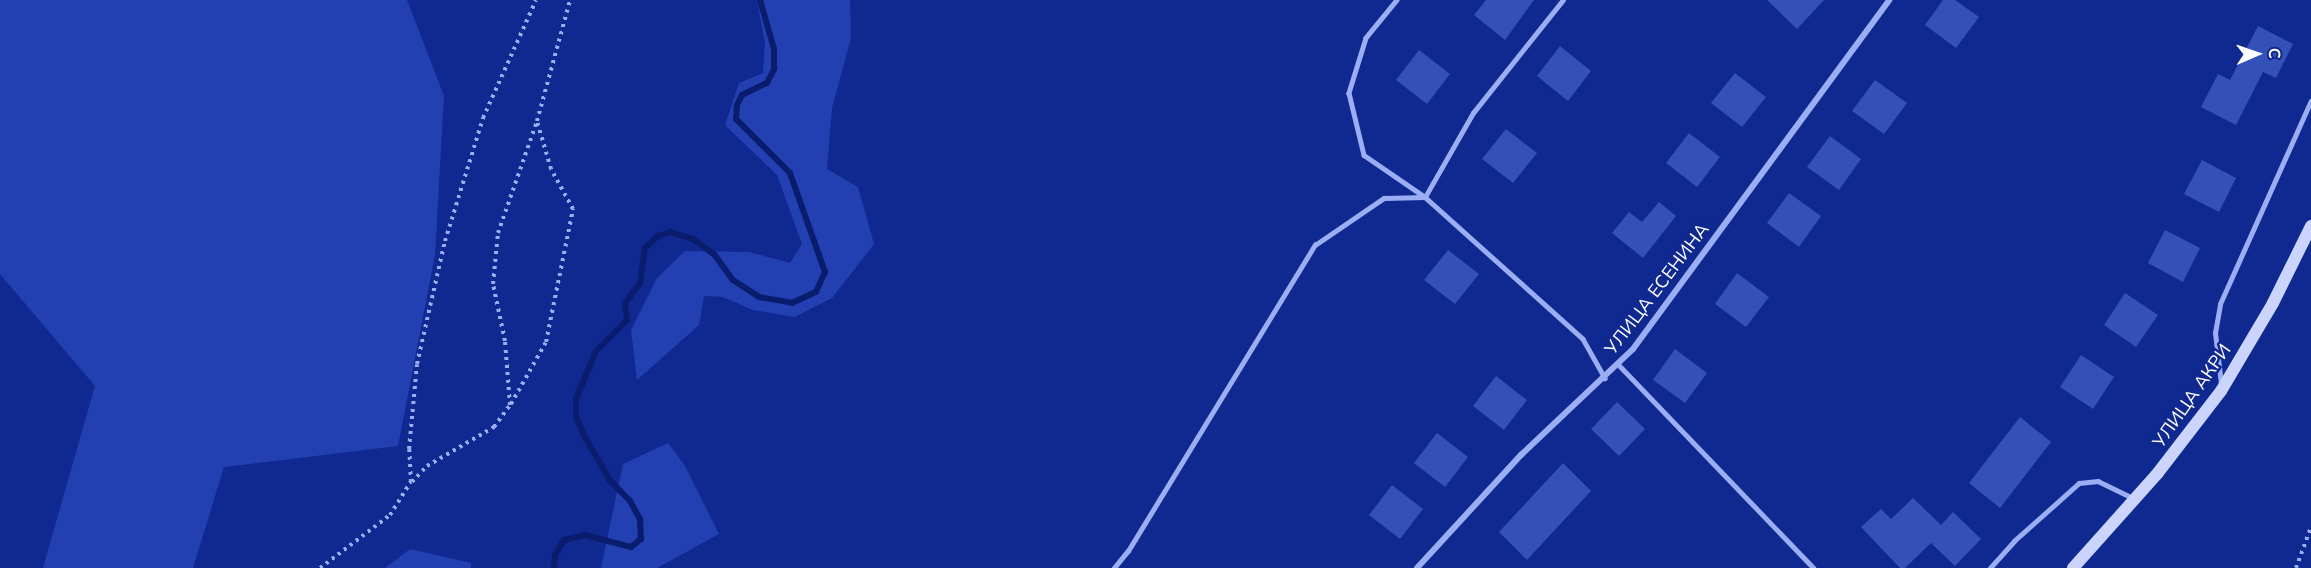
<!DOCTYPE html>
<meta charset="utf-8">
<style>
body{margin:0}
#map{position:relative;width:2311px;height:568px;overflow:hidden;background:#102991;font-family:Mulish,sans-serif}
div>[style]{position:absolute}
.green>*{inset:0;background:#2240b1}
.stream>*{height:6px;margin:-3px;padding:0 3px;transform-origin:3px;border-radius:3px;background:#0a1c6d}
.building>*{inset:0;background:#3450b9}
.path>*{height:4px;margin-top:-2px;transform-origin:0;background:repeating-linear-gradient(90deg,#9caef3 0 3px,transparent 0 7.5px)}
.service>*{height:4.5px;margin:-2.25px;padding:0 2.25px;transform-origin:2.25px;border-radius:2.25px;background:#9caef3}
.minor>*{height:6px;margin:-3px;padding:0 3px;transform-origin:3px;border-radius:3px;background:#9caef3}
.secondary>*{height:12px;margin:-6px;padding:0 6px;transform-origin:6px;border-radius:6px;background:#cbd4fd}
span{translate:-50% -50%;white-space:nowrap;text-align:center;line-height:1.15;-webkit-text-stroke:5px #102991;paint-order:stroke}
.street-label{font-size:18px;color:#fff}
.north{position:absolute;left:2227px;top:24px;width:60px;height:60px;-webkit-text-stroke:4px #102991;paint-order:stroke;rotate:88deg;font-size:16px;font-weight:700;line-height:24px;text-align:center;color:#fff}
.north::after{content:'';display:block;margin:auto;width:21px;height:27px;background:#fff;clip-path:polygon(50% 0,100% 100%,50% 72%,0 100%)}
</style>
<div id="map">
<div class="green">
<div style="clip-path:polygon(0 0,407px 0,444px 96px,435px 255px,398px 446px,224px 467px,193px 568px,43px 568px,95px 386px,0 274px)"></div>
<div style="clip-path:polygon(757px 0,850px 0,851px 38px,832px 108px,827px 169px,858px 187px,874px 244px,832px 298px,795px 317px,753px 310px,723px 297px,704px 296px,699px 325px,637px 380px,631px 330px,657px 278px,685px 251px,749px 252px,790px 263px,802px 244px,777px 175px,725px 125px,739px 83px,763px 73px,765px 43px)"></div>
<div style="clip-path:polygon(668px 443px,685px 466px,719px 534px,657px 568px,601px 568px,623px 464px)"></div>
<div style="clip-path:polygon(410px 549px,471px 563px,471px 568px,385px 568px)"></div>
</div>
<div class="stream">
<div style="left:554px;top:568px;width:13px;rotate:-86deg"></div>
<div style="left:555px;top:555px;width:17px;rotate:-59deg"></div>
<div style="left:564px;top:540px;width:22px;rotate:-13deg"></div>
<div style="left:585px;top:535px;width:48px;rotate:14.6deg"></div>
<div style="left:631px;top:547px;width:13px;rotate:-39deg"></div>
<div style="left:641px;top:539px;width:20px;rotate:-93deg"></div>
<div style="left:640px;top:519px;width:21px;rotate:-119deg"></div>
<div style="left:630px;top:501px;width:30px;rotate:-134deg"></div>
<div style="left:609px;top:479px;width:48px;rotate:-119.7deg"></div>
<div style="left:585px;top:437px;width:22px;rotate:-114deg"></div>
<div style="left:576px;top:417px;width:18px;rotate:-90deg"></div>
<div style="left:576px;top:399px;width:52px;rotate:-67.4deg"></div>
<div style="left:596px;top:351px;width:44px;rotate:-45deg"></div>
<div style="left:627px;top:320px;width:17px;rotate:-97deg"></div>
<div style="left:625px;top:303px;width:25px;rotate:-53deg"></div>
<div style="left:640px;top:283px;width:35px;rotate:-82deg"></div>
<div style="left:645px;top:248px;width:18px;rotate:-43deg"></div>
<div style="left:658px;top:236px;width:13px;rotate:-18deg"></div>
<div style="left:670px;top:232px;width:24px;rotate:17deg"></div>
<div style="left:693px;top:239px;width:26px;rotate:36deg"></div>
<div style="left:714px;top:254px;width:32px;rotate:54deg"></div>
<div style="left:733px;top:280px;width:31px;rotate:33deg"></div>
<div style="left:759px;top:297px;width:34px;rotate:10deg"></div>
<div style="left:792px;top:303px;width:26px;rotate:-25deg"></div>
<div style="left:816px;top:292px;width:22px;rotate:-66deg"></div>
<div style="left:825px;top:272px;width:105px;rotate:-109.5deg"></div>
<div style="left:790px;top:173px;width:76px;rotate:-135deg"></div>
<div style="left:736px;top:119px;width:14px;rotate:-86deg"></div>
<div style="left:737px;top:105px;width:11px;rotate:-63deg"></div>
<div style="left:742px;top:95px;width:28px;rotate:-26deg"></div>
<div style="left:767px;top:83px;width:16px;rotate:-63deg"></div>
<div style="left:774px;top:69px;width:20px;rotate:-90deg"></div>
<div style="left:774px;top:49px;width:51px;rotate:-105.9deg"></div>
</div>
<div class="building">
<div style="clip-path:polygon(1486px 0,1534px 0,1505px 40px,1474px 15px)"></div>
<div style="clip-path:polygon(1767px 0,1824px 0,1797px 29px)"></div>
<div style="clip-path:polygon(1943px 0,1955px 0,1979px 17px,1956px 48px,1925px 25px)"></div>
<div style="clip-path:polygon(2258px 26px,2293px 44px,2276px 78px,2263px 72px,2236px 125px,2201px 107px,2218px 74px,2230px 80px)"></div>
<div style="clip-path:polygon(1560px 46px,1591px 71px,1568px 101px,1537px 76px)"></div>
<div style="clip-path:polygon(1419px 50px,1450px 74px,1427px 104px,1396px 80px)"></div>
<div style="clip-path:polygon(1735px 73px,1766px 97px,1742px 127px,1711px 103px)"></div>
<div style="clip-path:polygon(1875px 80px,1907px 103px,1884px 134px,1852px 111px)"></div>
<div style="clip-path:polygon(1506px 129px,1537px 153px,1513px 183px,1482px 159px)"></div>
<div style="clip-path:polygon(1689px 133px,1720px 157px,1697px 187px,1666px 163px)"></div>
<div style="clip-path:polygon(1830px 136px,1861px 159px,1839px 190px,1807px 167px)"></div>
<div style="clip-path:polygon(2202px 160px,2236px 178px,2219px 212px,2184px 194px)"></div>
<div style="clip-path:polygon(1789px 193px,1821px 216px,1799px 247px,1767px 223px)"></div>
<div style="clip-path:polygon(1659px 202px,1676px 216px,1643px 258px,1612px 233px,1629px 212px,1642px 222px)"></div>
<div style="clip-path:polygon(2165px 230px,2200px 248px,2183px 282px,2148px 263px)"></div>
<div style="clip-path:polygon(1448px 250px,1479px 274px,1455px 304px,1424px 280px)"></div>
<div style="clip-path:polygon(1737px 273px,1769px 297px,1746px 327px,1715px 304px)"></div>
<div style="clip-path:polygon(2125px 293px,2158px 315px,2136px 347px,2104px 325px)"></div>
<div style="clip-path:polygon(1675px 349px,1707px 373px,1685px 403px,1653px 380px)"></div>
<div style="clip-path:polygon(2081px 355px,2114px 377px,2093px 409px,2060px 387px)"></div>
<div style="clip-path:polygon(1496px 376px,1527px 400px,1504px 430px,1473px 406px)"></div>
<div style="clip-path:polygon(1617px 402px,1645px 429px,1619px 456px,1591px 429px)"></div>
<div style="clip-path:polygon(2020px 417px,2051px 442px,2000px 508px,1969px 483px)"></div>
<div style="clip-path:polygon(1437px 433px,1468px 457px,1445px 487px,1414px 463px)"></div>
<div style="clip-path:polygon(1563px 463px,1591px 491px,1527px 560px,1499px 532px)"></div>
<div style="clip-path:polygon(1392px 485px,1423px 509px,1400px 539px,1369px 515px)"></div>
<div style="clip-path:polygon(1913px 498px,1941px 525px,1953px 512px,1981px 539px,1955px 566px,1931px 543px,1905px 568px,1900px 568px,1861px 527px,1881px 509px,1891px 519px)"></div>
</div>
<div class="path">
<div style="left:511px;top:404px;width:71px;rotate:-60.6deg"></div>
<div style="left:546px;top:342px;width:136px;rotate:-78.5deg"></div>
<div style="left:573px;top:209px;width:46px;rotate:-118.8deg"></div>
<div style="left:551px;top:169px;width:50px;rotate:-106.3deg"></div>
<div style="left:412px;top:482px;width:22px;rotate:-47deg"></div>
<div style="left:427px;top:466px;width:78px;rotate:-30.2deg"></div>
<div style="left:494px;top:427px;width:27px;rotate:-54deg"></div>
<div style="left:510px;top:405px;width:64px;rotate:-94.5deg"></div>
<div style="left:505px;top:341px;width:58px;rotate:-101.9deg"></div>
<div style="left:493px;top:284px;width:51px;rotate:-84.4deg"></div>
<div style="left:498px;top:233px;width:119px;rotate:-70.8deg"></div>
<div style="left:537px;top:121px;width:125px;rotate:-74.7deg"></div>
<div style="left:320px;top:568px;width:88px;rotate:-37.1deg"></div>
<div style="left:390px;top:515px;width:39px;rotate:-58deg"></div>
<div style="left:411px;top:482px;width:33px;rotate:-93deg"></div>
<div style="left:409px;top:449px;width:85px;rotate:-84.6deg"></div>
<div style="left:417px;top:364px;width:126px;rotate:-77.2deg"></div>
<div style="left:445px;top:241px;width:129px;rotate:-72.8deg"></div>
<div style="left:483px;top:118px;width:129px;rotate:-65.8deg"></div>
<div style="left:2296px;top:568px;width:44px;rotate:-69.9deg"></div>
</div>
<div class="service">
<div style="left:1397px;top:0;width:49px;rotate:129.2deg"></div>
<div style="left:1366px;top:38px;width:58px;rotate:107.2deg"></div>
<div style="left:1349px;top:93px;width:64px;rotate:76.4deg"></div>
<div style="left:1364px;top:155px;width:74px;rotate:34.5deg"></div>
<div style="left:1425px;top:197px;width:212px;rotate:41.9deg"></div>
<div style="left:1583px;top:339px;width:45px;rotate:60.6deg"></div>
<div style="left:1619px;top:365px;width:281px;rotate:46.2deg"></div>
<div style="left:2221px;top:384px;width:51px;rotate:-96.7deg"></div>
<div style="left:2215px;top:333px;width:29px;rotate:-80deg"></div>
<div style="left:2220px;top:304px;width:222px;rotate:-65.9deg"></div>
<div style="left:1114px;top:568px;width:22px;rotate:-51deg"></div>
<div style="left:1128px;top:551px;width:359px;rotate:-58.6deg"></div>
<div style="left:1315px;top:245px;width:83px;rotate:-34.3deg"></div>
<div style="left:1384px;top:198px;width:41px;rotate:-1.4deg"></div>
<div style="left:1425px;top:197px;width:97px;rotate:-60.3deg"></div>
<div style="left:1473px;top:113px;width:144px;rotate:-51.5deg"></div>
<div style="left:1990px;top:568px;width:36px;rotate:-48deg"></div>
<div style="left:2014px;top:541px;width:87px;rotate:-41.7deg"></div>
<div style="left:2079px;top:483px;width:19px;rotate:-6deg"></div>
<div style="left:2098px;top:481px;width:39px;rotate:26deg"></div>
</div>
<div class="minor">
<div style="left:1417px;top:568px;width:154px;rotate:-47.4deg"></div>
<div style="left:1521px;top:455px;width:154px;rotate:-43.4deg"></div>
<div style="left:1633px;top:349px;width:433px;rotate:-53.7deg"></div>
</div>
<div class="secondary">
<div style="left:2073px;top:568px;width:126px;rotate:-48.2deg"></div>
<div style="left:2157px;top:474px;width:105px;rotate:-52.4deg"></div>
<div style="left:2221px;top:391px;width:102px;rotate:-59.4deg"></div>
<div style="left:2273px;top:303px;width:86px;rotate:-63.7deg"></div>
</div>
<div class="street-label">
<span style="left:1657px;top:289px;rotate:-53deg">УЛИЦА ЕСЕНИНА</span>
<span style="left:2192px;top:396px;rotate:-55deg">УЛИЦА АКРИ</span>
</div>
<div class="north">С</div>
</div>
